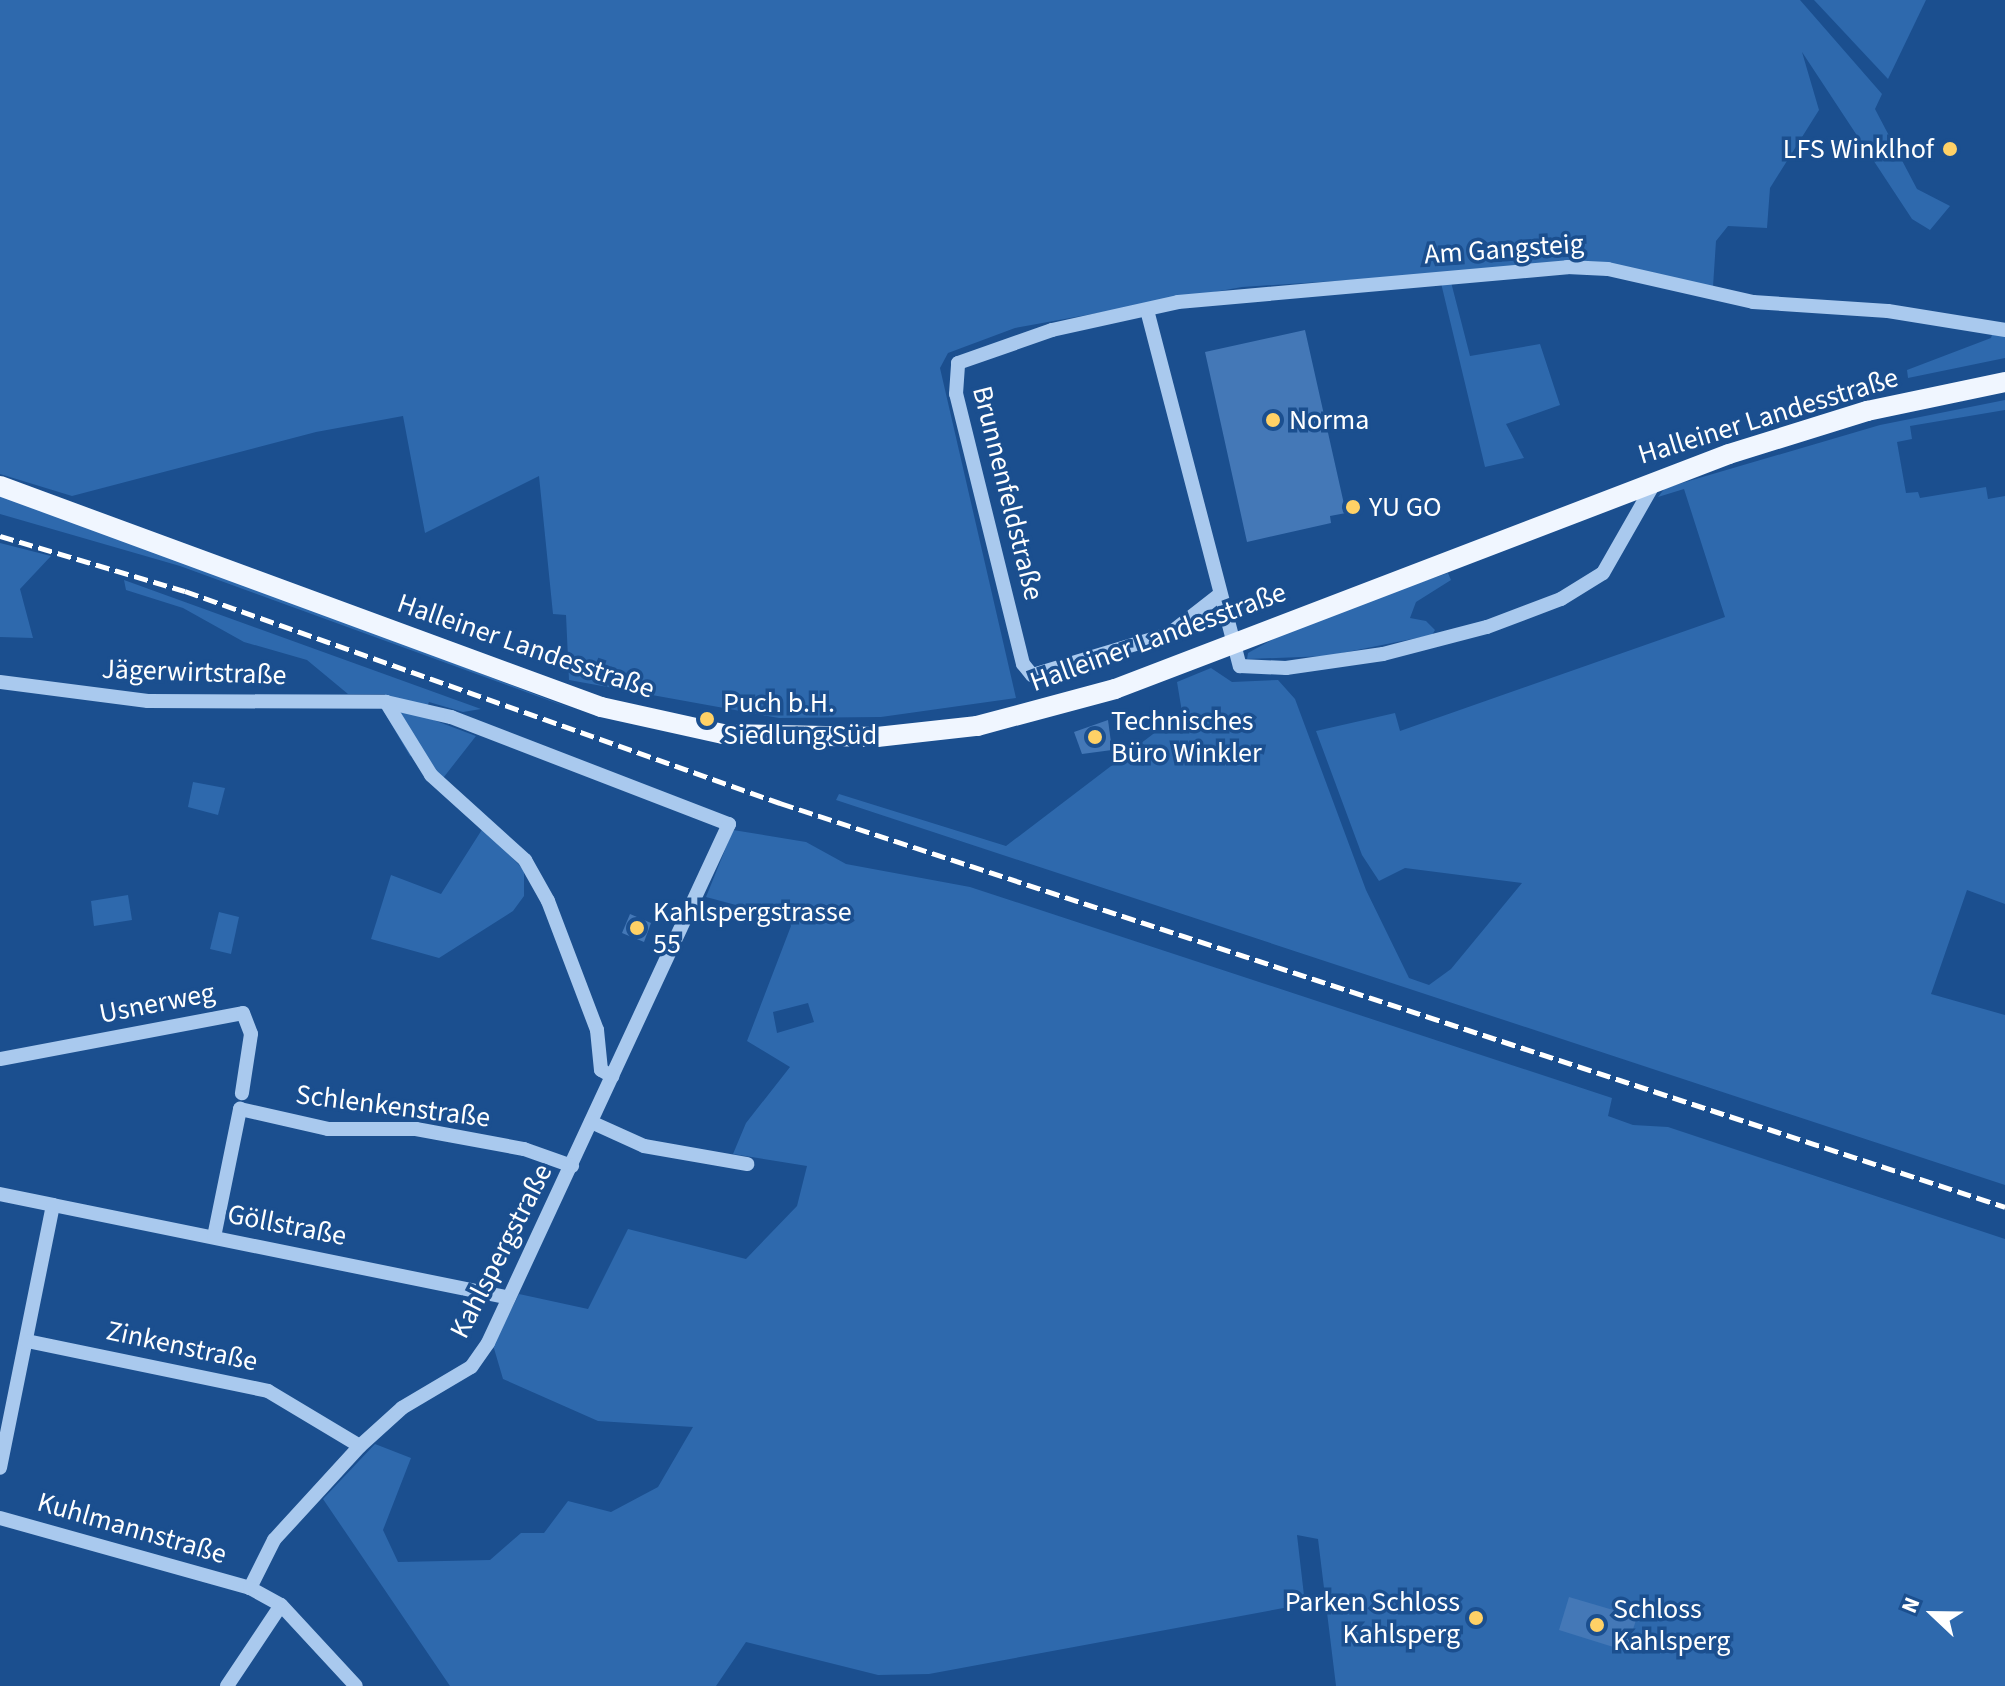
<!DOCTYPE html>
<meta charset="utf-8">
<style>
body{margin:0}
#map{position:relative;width:2005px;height:1686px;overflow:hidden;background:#1b4f8f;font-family:"Source Sans 3",sans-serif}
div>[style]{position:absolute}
.green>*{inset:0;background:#2e69ad}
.building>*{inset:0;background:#4478b7}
.minor>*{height:14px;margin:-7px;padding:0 7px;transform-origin:7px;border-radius:7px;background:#a9c9ee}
.major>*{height:20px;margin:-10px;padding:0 10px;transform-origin:10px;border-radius:10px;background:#f0f6ff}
.rail>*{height:5px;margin-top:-2.5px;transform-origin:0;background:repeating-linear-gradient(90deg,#fff 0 14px,transparent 0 20px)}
.dots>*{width:22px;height:22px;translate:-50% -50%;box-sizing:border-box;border:4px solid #1b4f8f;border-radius:50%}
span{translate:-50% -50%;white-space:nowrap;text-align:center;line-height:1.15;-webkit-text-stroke:7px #1b4f8f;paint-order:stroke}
.poi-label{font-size:28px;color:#fff}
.right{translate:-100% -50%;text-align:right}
.left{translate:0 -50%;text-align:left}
.street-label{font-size:28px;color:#fff}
.north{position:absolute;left:1893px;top:1574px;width:80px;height:80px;-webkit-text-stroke:6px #1b4f8f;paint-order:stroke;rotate:292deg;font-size:22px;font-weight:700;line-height:32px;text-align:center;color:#fff}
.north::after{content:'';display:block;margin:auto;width:28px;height:36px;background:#fff;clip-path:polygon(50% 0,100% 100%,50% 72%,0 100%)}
</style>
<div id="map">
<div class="green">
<div style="clip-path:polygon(0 0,1800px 0,1882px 94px,1875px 109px,1917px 189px,1950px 206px,1930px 230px,1912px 219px,1802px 52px,1819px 110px,1770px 188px,1767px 228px,1728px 226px,1716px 241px,1713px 287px,1609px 263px,1242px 287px,1015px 328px,948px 353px,940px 368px,1016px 698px,881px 717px,779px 718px,569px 680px,566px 615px,553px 614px,539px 476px,425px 533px,403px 416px,316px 432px,72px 496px,0 474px)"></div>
<div style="clip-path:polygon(1814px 0,1926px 0,1888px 79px)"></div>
<div style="clip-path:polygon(1451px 282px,1470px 356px,1540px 344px,1560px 405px,1506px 424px,1524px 458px,1485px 467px,1441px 283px)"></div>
<div style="clip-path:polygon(1993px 331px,2005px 335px,2005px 358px,1908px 378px,1907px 370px,1991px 338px)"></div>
<div style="clip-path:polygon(2005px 400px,2005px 410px,1910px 426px,1912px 439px,1897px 442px,1906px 493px,1918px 492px,1920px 498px,1986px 487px,1988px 499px,2005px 496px,2005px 904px,1967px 890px,1931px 994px,2005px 1015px,2005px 1185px,836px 800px,839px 794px,1006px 846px,1182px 712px,1177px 682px,1211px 668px,1232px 682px,1278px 680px,1295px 699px,1366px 890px,1409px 978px,1429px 985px,1451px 969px,1522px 883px,1405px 868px,1379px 881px,1362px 855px,1316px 731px,1395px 713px,1400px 731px,1725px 617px,1684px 489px,1658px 497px,1665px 488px,1880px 425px)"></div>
<div style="clip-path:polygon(0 495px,101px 526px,578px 711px,180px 566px,0 514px)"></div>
<div style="clip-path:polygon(0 543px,51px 556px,20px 589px,33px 638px,0 637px)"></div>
<div style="clip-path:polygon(1448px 573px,1451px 580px,1416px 602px,1410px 618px,1426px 621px,1435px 630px,1432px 635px,1327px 656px,1247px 659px,1248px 653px,1306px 621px)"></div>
<div style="clip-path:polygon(124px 580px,481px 709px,463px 712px,429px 702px,423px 716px,476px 736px,440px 782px,419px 753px,410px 756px,383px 710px,385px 694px,348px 694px,307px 660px,244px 642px,183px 608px,126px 590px)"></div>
<div style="clip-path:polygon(193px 782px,225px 788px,218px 815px,188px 807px)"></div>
<div style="clip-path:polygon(483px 828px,524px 870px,524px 896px,513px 911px,439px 958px,371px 939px,391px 875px,441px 894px)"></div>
<div style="clip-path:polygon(evenodd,733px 830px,806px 842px,846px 864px,970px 887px,1612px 1098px,1608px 1116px,1633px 1125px,1668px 1127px,2005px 1239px,2005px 1686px,1336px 1686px,1318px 1539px,1297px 1535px,1305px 1604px,929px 1674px,878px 1675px,746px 1642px,716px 1686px,450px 1686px,323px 1499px,375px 1444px,411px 1458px,383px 1530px,398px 1562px,490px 1560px,521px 1533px,544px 1533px,568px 1501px,611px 1512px,658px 1487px,693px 1427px,598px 1421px,503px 1379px,493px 1345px,519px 1294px,588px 1309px,628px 1229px,746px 1259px,797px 1206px,807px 1166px,733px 1154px,746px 1123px,790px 1067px,747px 1041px,791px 926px,788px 919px,706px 897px,733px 830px,808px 1003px,814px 1022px,777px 1033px,773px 1012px,808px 1003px)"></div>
<div style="clip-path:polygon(128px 895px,132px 920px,94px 926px,91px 901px)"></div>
<div style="clip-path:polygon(219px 912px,239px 917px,231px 954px,210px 949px)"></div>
</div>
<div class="building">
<div style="clip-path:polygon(1305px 330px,1346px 513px,1330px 516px,1331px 523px,1247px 542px,1205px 352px)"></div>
<div style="clip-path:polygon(1108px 720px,1112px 750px,1082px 754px,1074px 732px)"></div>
<div style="clip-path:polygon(630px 914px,651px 923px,644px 942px,622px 933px)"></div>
<div style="clip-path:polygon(1569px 1597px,1637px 1617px,1626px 1651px,1559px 1630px)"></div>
</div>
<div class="minor">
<div style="left:1147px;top:310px;width:368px;rotate:75.4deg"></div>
<div style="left:1240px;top:666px;width:46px;rotate:2.5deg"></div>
<div style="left:1286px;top:668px;width:98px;rotate:-8.2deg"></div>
<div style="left:1383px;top:654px;width:107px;rotate:-14.6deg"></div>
<div style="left:1487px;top:627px;width:79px;rotate:-20.7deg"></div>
<div style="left:1561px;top:599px;width:49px;rotate:-31.8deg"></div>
<div style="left:1603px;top:573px;width:107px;rotate:-60.3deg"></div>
<div style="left:1219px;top:595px;width:63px;rotate:142deg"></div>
<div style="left:1169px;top:634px;width:143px;rotate:163.3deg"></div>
<div style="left:1032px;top:675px;width:14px;rotate:-129deg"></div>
<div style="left:1023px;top:664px;width:278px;rotate:-103.9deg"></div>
<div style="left:956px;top:394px;width:31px;rotate:-86deg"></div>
<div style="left:958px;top:363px;width:100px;rotate:-19.3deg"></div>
<div style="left:1052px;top:330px;width:129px;rotate:-12.5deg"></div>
<div style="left:1178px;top:302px;width:391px;rotate:-5.1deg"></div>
<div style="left:1567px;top:267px;width:41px;rotate:2.8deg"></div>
<div style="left:1608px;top:269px;width:149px;rotate:12.8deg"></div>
<div style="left:1753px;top:302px;width:135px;rotate:3.8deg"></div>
<div style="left:1888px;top:311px;width:119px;rotate:9.2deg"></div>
<div style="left:0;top:682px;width:149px;rotate:7.3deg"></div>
<div style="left:148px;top:701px;width:238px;rotate:0.2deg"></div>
<div style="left:386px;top:702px;width:67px;rotate:13deg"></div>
<div style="left:451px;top:717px;width:298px;rotate:21.1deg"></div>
<div style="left:729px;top:824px;width:572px;rotate:114.91deg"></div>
<div style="left:488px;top:1343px;width:29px;rotate:125deg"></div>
<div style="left:471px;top:1367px;width:80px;rotate:149.3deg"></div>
<div style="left:402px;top:1408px;width:57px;rotate:137.9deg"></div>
<div style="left:360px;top:1446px;width:127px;rotate:132.5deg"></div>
<div style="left:274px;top:1540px;width:54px;rotate:116.6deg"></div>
<div style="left:386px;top:702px;width:86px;rotate:58.3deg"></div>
<div style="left:431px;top:775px;width:127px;rotate:42.1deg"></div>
<div style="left:525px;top:860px;width:47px;rotate:60.7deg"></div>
<div style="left:548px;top:901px;width:138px;rotate:69.2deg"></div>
<div style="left:597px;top:1030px;width:40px;rotate:84.3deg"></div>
<div style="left:601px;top:1070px;width:13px;rotate:29deg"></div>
<div style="left:0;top:1059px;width:247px;rotate:-10.7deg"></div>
<div style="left:243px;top:1013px;width:22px;rotate:69deg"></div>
<div style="left:251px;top:1034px;width:60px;rotate:98.7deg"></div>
<div style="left:591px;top:1122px;width:58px;rotate:24.4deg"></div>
<div style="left:644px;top:1146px;width:105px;rotate:9.9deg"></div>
<div style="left:0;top:1194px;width:54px;rotate:11.7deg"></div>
<div style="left:53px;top:1205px;width:268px;rotate:101.4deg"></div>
<div style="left:53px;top:1205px;width:465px;rotate:11.5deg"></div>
<div style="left:214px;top:1237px;width:131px;rotate:-78.5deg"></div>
<div style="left:240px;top:1109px;width:90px;rotate:12.8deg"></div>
<div style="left:328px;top:1129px;width:88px"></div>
<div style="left:416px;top:1129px;width:110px;rotate:10.5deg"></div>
<div style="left:524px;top:1149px;width:51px;rotate:19.5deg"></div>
<div style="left:27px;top:1341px;width:246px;rotate:11.7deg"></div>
<div style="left:268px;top:1391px;width:107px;rotate:30.9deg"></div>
<div style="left:0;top:1518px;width:260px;rotate:15.6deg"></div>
<div style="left:250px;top:1588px;width:35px;rotate:29deg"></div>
<div style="left:281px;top:1605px;width:110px;rotate:47.2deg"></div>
<div style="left:227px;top:1686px;width:97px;rotate:-56.3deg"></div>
</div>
<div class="major">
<div style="left:0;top:486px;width:640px;rotate:20.19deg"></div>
<div style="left:601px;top:707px;width:125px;rotate:12.5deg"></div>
<div style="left:723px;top:734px;width:154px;rotate:1.1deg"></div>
<div style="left:877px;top:737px;width:101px;rotate:-6.3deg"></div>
<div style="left:977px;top:726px;width:143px;rotate:-15deg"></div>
<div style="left:1115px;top:689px;width:657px;rotate:-20.94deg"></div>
<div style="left:1729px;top:454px;width:145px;rotate:-17.3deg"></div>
<div style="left:1867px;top:411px;width:141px;rotate:-11.9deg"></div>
</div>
<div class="rail">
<div style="left:0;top:536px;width:193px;rotate:16.6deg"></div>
<div style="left:185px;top:591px;width:632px;rotate:19.61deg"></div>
<div style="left:780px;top:803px;width:1290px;rotate:18.25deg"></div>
</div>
<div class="dots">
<div style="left:1950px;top:149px;background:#ffd166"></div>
<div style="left:1273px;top:420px;background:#ffd166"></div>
<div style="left:1353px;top:507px;background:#ffd166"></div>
<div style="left:707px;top:719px;background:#ffd166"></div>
<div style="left:1095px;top:737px;background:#ffd166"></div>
<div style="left:637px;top:928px;background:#ffd166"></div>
<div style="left:1476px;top:1618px;background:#ffd166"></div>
<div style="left:1597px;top:1625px;background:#ffd166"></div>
</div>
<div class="poi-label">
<span class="right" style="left:1934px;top:149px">LFS Winklhof</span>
<span class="left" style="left:1289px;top:420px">Norma</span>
<span class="left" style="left:1369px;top:507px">YU GO</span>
<span class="left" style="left:723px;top:719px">Puch b.H.<br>Siedlung Süd</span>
<span class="left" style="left:1111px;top:737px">Technisches<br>Büro Winkler</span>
<span class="left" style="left:653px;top:928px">Kahlspergstrasse<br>55</span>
<span class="right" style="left:1460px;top:1618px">Parken Schloss<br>Kahlsperg</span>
<span class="left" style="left:1613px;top:1625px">Schloss<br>Kahlsperg</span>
</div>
<div class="street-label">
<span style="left:1504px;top:249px;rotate:-4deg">Am Gangsteig</span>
<span style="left:1768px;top:416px;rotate:-17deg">Halleiner Landesstraße</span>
<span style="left:1008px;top:493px;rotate:76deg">Brunnenfeldstraße</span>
<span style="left:1158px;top:637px;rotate:-20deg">Halleiner Landesstraße</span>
<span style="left:526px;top:646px;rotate:19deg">Halleiner Landesstraße</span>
<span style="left:194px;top:672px;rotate:2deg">Jägerwirtstraße</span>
<span style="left:157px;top:1003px;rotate:-11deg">Usnerweg</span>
<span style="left:393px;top:1106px;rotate:7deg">Schlenkenstraße</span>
<span style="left:287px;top:1225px;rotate:11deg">Göllstraße</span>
<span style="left:501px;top:1251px;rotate:-63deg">Kahlspergstraße</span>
<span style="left:182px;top:1346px;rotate:12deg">Zinkenstraße</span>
<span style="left:132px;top:1528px;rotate:16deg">Kuhlmannstraße</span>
</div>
<div class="north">N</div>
</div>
